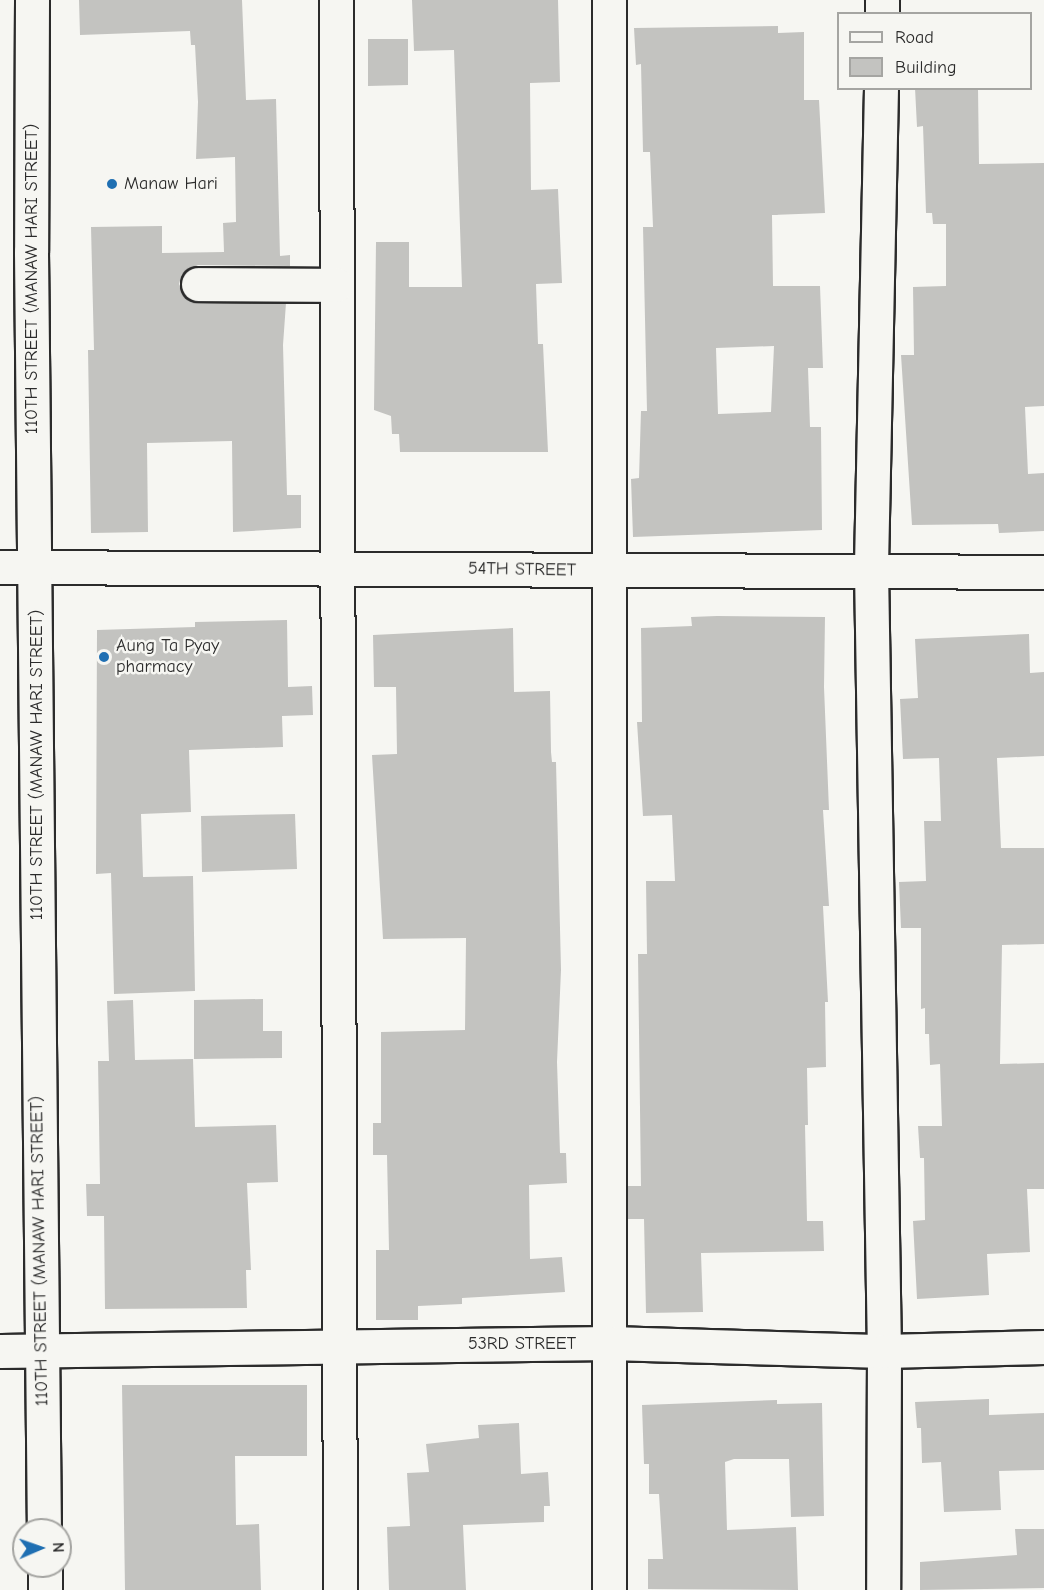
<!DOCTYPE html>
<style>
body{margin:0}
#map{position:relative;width:1044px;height:1590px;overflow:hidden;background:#f6f6f2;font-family:"Comic Neue",sans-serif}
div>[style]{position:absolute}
.building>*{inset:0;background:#c3c3c0}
.roads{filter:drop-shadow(2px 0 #2b2b2b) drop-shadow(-2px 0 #2b2b2b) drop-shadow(0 2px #2b2b2b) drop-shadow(0 -2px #2b2b2b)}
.minor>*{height:33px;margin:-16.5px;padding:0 16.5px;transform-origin:16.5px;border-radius:16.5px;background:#f6f6f2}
.major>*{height:33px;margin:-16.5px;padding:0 16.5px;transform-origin:16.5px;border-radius:16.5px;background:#f6f6f2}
.dots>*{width:16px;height:16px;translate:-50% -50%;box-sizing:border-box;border:3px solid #f6f6f2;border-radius:50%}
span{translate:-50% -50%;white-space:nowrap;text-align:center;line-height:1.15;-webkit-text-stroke:5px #f6f6f2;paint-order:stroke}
.poi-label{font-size:18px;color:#2b2b2b}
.left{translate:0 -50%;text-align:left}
.street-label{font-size:18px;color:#2b2b2b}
.legend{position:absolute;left:837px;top:12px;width:195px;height:78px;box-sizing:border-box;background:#f6f6f2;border:2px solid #a5a5a2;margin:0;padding:8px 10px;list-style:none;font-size:18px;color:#2b2b2b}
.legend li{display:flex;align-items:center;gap:12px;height:30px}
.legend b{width:30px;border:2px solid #a5a5a2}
.north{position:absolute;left:12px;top:1518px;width:60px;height:60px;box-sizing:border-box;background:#f6f6f2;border:2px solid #a5a5a2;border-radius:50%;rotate:88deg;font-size:16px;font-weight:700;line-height:24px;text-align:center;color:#2b2b2b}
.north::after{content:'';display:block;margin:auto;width:21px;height:27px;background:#1f6fb2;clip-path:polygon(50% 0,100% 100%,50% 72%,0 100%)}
</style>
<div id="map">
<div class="building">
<div style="clip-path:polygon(79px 0,242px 0,246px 100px,276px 99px,280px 256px,290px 255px,290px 266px,198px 265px,182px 274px,179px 284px,188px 300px,197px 303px,286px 303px,283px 345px,287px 495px,301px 495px,301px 528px,233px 532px,232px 441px,147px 443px,148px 532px,91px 533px,88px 350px,94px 350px,91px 227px,162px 226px,162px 253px,224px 252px,223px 223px,236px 222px,235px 157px,196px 159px,198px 102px,195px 45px,191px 45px,190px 31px,80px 35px)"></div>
<div style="clip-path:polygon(412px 0,558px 0,560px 82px,530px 83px,531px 190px,558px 189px,562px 283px,536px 284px,538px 344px,543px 344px,548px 452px,400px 452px,399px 434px,392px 434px,391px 416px,374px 410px,376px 242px,409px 242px,409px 287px,462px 287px,454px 50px,414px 51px)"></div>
<div style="clip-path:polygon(evenodd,778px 26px,778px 33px,804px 32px,804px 100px,819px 100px,825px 213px,772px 215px,773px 286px,820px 286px,823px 368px,808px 368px,810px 427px,821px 427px,822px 530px,633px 537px,631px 479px,639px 478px,641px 411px,647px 411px,643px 227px,653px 227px,650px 152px,643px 152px,641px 64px,636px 65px,634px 28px,778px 26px,774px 346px,771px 412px,718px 414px,716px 348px,774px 346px)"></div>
<div style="clip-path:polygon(368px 39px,408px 39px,408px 85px,368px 86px)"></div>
<div style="clip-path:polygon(915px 88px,978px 88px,979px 164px,1044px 163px,1044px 406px,1025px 407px,1028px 474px,1044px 473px,1044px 531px,999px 533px,998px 524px,912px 525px,901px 355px,914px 355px,913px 287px,946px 286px,946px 224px,933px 224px,932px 213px,926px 213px,923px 126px,917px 127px)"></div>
<div style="clip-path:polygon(717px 616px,825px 617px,824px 687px,829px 810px,823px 810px,829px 906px,823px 906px,828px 1002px,825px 1002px,826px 1067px,807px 1068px,808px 1125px,805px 1125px,807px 1221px,823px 1221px,824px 1251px,701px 1253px,703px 1312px,646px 1313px,644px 1219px,628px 1219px,628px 1186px,641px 1186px,638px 954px,647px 954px,646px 881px,675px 881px,672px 815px,643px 816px,637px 722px,642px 722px,641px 628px,692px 626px,691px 617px)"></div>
<div style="clip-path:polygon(287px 620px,288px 687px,312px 686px,313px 715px,282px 716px,283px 747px,189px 750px,191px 812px,141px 814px,143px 877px,193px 876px,195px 991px,114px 994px,111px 873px,96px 874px,97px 630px,195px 627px,195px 622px)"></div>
<div style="clip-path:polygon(513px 628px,514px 692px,550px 691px,551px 752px,552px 762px,556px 762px,561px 970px,557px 1062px,560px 1153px,566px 1153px,567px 1183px,529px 1185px,530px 1259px,562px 1257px,565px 1292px,462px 1298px,462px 1304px,418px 1306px,418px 1320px,376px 1320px,376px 1250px,389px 1250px,387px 1155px,373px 1155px,373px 1123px,381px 1123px,381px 1032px,465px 1030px,466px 938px,383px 939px,372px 755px,397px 754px,396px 687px,374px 687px,373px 635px)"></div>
<div style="clip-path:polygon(1029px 634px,1030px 673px,1044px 672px,1044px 756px,997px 758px,1001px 848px,1044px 848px,1044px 944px,1002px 945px,1000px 1064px,1044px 1063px,1044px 1189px,1027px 1189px,1030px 1252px,987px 1254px,989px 1295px,917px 1299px,913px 1221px,925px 1220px,924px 1158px,920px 1158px,918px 1126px,942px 1126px,940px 1064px,930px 1065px,929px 1034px,925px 1034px,925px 1008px,921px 1009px,921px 928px,901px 928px,899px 882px,926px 881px,924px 821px,941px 821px,939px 758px,903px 759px,900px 699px,918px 698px,915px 639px)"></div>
<div style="clip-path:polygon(295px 814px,297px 869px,202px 872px,201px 816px)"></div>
<div style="clip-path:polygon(263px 999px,263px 1031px,282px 1031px,282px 1058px,194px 1059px,194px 1000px)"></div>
<div style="clip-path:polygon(133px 1000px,135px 1060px,193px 1059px,195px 1127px,276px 1125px,278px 1182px,247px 1183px,251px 1270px,246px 1270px,247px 1308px,105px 1309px,104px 1216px,87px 1216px,86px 1184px,100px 1184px,98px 1061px,109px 1061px,107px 1001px)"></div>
<div style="clip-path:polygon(122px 1385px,307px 1385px,307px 1456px,235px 1456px,236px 1525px,259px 1524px,261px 1590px,125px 1590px)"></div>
<div style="clip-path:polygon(989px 1399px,989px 1415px,1044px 1413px,1044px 1470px,999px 1471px,1001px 1510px,944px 1512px,941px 1462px,922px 1463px,921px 1428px,917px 1428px,915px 1402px)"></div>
<div style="clip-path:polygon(777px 1400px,777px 1404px,822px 1403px,824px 1516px,791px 1517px,789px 1459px,734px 1459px,725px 1462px,727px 1530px,796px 1527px,798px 1590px,648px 1589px,648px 1559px,663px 1559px,659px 1494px,649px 1494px,649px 1464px,644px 1464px,642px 1405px)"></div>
<div style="clip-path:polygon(519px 1423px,521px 1474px,548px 1472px,550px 1506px,544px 1506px,544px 1522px,463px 1525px,466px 1590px,389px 1590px,387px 1527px,410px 1526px,407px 1473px,429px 1472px,426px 1444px,479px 1438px,478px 1425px)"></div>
<div style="clip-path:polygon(1015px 1529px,1044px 1529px,1044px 1588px,920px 1590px,920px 1562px,1017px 1555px)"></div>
</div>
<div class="roads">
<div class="minor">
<div style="left:336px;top:0;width:1590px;rotate:89.86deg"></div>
<div style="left:609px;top:0;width:1590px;rotate:90deg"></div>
<div style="left:882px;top:14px;width:14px;rotate:-90deg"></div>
<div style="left:881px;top:88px;width:481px;rotate:91.2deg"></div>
<div style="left:871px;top:569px;width:782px;rotate:89.05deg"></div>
<div style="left:884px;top:1351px;width:239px;rotate:90.2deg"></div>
<div style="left:198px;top:284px;width:138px;rotate:0.4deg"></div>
<div style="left:0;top:567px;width:1044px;rotate:0.27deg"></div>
<div style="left:0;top:1351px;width:610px;rotate:-0.75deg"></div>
<div style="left:610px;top:1343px;width:274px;rotate:1.7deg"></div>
<div style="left:884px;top:1351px;width:160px;rotate:-1.4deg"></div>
</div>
<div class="major">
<div style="left:32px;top:0;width:252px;rotate:90.2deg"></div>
<div style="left:31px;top:252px;width:1278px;rotate:89.42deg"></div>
<div style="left:45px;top:1566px;width:24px;rotate:90deg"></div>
</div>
</div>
<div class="dots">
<div style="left:112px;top:184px;background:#1f6fb2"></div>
<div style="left:104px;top:657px;background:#1f6fb2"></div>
</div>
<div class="poi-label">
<span class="left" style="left:124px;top:184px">Manaw Hari</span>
<span class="left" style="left:116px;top:657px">Aung Ta Pyay<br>pharmacy</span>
</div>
<div class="street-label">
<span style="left:32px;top:279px;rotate:-90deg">110TH STREET (MANAW HARI STREET)</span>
<span style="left:522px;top:570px;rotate:1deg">54TH STREET</span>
<span style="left:37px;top:765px;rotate:-90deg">110TH STREET (MANAW HARI STREET)</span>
<span style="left:40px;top:1251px;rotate:-91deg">110TH STREET (MANAW HARI STREET)</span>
<span style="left:522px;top:1344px">53RD STREET</span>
</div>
<ul class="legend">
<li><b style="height:8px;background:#f6f6f2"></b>Road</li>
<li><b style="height:16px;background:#c3c3c0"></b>Building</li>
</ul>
<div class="north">N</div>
</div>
